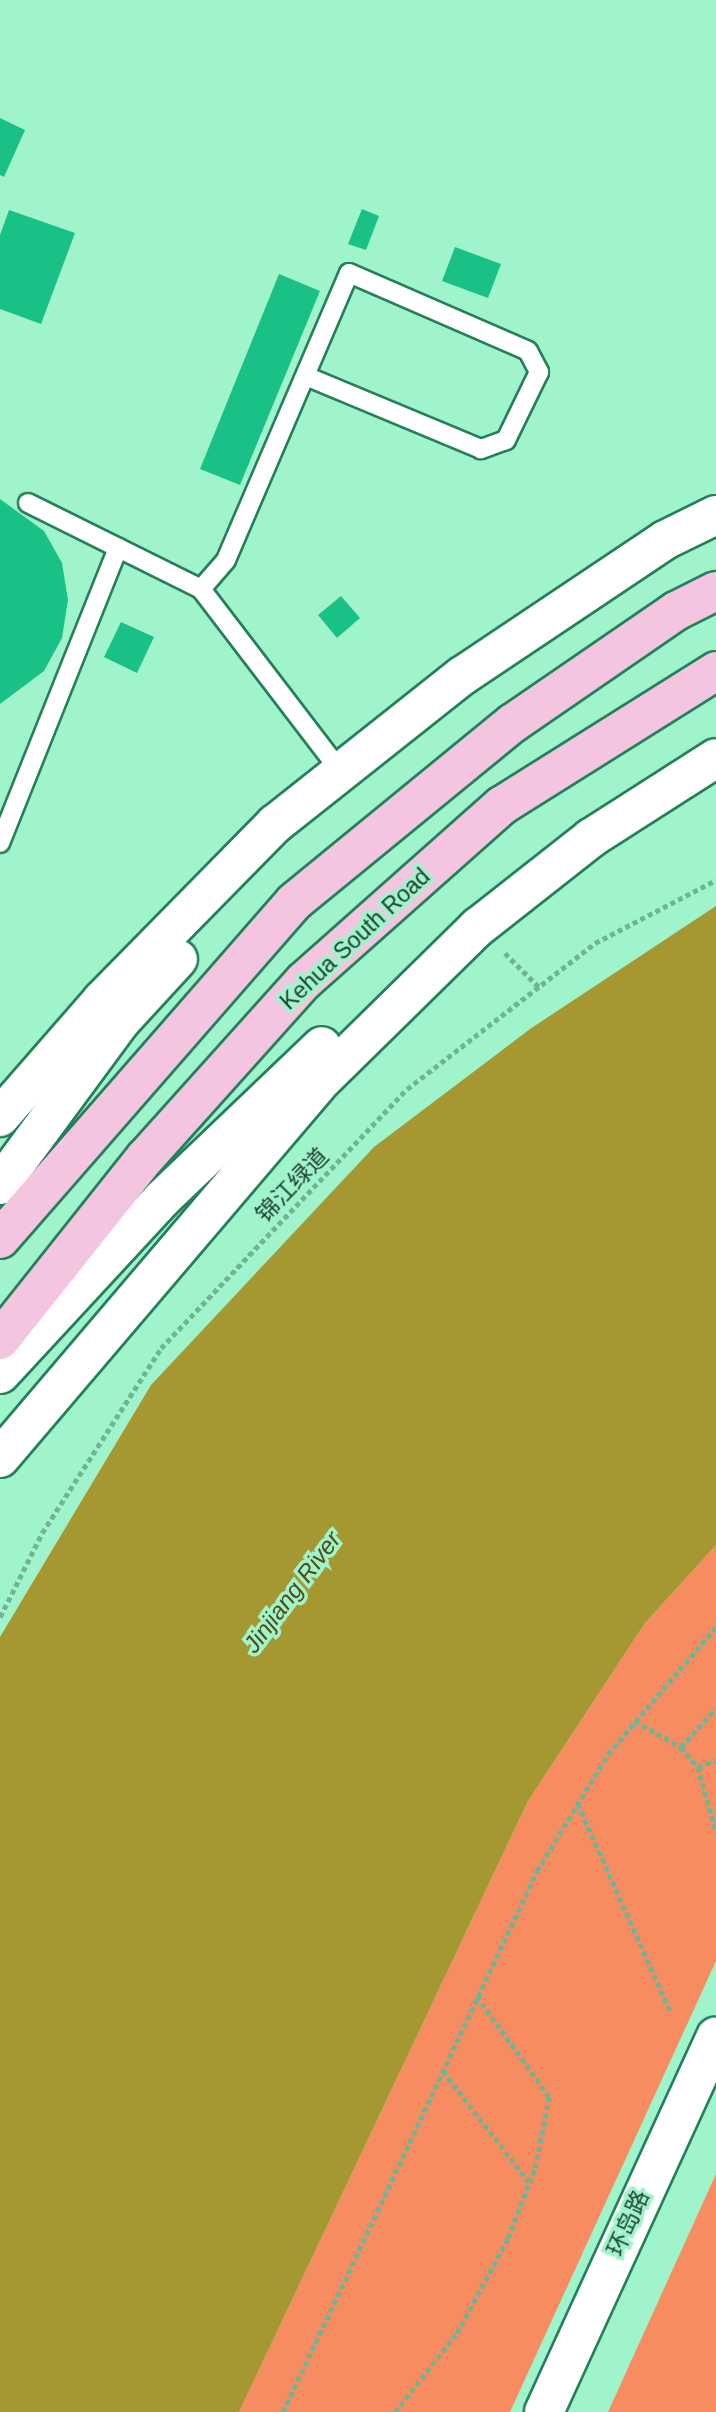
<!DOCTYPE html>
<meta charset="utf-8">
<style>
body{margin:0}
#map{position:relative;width:716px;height:2412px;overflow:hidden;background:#a0f4cb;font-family:Helvetica,"Noto Sans SC",sans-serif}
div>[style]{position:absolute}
.green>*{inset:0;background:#f88c61}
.water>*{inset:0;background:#a59830}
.building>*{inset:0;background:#1ac187}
.path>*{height:4.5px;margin-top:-2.25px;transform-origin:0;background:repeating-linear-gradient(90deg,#71b494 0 5px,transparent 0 8.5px)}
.roads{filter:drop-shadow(2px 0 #267f5b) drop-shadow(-2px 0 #267f5b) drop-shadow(0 2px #267f5b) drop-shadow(0 -2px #267f5b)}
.lane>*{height:18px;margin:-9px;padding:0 9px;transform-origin:9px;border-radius:9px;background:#fff}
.secondary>*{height:38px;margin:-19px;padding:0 19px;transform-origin:19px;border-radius:19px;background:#fff}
.highway>*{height:38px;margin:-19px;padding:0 19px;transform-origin:19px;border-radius:19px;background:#f4c5e1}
span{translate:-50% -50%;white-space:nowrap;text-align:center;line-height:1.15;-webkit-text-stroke:7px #a0f4cb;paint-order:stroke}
.street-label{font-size:23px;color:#1e4131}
.water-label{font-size:24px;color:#524b15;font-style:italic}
</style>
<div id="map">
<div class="green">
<div style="clip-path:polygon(716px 1545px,716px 1961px,510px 2412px,239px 2412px,528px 1801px,645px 1623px)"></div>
<div style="clip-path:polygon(716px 2174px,716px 2412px,608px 2412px)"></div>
</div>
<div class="water">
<div style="clip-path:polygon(716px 906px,716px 1545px,645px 1623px,528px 1801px,239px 2412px,0 2412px,0 1637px,151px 1385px,374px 1147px,530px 1029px)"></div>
</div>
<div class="building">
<div style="clip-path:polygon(0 118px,25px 130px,4px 177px,0 175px)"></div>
<div style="clip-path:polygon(362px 209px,379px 216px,366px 250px,348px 244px)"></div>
<div style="clip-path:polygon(9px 210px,75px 233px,41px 324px,0 309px,0 235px)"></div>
<div style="clip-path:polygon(455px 247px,501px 264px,488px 298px,442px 281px)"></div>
<div style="clip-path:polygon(279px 274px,320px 291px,240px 485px,200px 469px)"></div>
<div style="clip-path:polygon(0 499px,44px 531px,62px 563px,68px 600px,62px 638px,44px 671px,0 704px)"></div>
<div style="clip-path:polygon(341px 596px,360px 618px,337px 638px,318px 615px)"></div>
<div style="clip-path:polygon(121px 622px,154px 637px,137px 673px,104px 657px)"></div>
</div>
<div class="path">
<div style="left:505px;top:953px;width:48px;rotate:45deg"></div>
<div style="left:0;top:1617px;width:94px;rotate:-63.4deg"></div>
<div style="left:42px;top:1533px;width:220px;rotate:-57.2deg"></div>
<div style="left:161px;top:1348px;width:357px;rotate:-46.5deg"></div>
<div style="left:407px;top:1089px;width:238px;rotate:-37.8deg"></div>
<div style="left:595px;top:943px;width:136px;rotate:-27.5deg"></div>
<div style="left:635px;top:1721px;width:53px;rotate:29.5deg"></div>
<div style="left:681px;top:1747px;width:26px;rotate:50deg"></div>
<div style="left:698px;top:1767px;width:66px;rotate:74.3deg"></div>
<div style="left:681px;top:1747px;width:52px;rotate:-48.1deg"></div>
<div style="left:698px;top:1767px;width:19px;rotate:-21deg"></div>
<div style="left:578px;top:1804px;width:227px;rotate:66deg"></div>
<div style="left:443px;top:2071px;width:140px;rotate:52.2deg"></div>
<div style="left:283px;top:2412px;width:598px;rotate:-64.85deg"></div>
<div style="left:537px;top:1871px;width:137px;rotate:-58.7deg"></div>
<div style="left:608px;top:1754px;width:167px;rotate:-49.6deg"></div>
<div style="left:395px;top:2412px;width:100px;rotate:-51.9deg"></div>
<div style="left:457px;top:2333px;width:108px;rotate:-61.8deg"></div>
<div style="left:508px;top:2238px;width:75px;rotate:-68.9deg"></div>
<div style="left:535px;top:2168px;width:72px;rotate:-78.8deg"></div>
<div style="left:549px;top:2097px;width:123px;rotate:-125.8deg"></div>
</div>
<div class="roads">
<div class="lane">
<div style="left:28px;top:503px;width:193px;rotate:26.4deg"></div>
<div style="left:201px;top:589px;width:230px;rotate:52.6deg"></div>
<div style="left:201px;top:589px;width:38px;rotate:-49deg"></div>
<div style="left:226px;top:560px;width:312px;rotate:-66.8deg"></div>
<div style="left:349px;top:273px;width:195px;rotate:23.5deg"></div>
<div style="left:528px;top:351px;width:24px;rotate:62deg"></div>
<div style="left:539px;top:372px;width:76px;rotate:115.9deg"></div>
<div style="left:506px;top:440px;width:27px;rotate:160deg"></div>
<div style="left:481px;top:449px;width:190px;rotate:-157.4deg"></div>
<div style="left:0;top:843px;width:318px;rotate:-68.2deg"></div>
</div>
<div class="secondary">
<div style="left:0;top:1117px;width:155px;rotate:-48.9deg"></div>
<div style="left:102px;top:1000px;width:247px;rotate:-45.5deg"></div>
<div style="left:275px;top:824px;width:238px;rotate:-38.4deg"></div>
<div style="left:462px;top:676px;width:244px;rotate:-33.8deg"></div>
<div style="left:665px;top:540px;width:57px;rotate:-26.1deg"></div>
<div style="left:0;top:1185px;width:204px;rotate:-53.6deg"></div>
<div style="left:121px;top:1021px;width:84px;rotate:-47.4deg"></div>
<div style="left:0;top:1374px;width:238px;rotate:-47.2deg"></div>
<div style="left:162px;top:1199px;width:221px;rotate:-43.7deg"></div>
<div style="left:0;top:1458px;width:490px;rotate:-49.6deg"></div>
<div style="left:317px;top:1085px;width:226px;rotate:-44.5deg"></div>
<div style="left:478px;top:927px;width:144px;rotate:-38.2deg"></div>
<div style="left:591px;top:838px;width:148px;rotate:-32.6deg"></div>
<div style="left:544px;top:2412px;width:413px;rotate:-65.4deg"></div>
</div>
<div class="highway">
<div style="left:0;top:1239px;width:447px;rotate:-48.9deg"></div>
<div style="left:294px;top:902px;width:283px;rotate:-39.3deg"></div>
<div style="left:513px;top:723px;width:198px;rotate:-34.5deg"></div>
<div style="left:676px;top:611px;width:45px;rotate:-26.6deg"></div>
<div style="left:0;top:1340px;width:233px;rotate:-51.5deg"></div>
<div style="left:145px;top:1158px;width:238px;rotate:-48.1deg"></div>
<div style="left:304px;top:981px;width:264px;rotate:-41.6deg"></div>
<div style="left:501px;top:806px;width:254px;rotate:-32.1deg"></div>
</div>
</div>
<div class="street-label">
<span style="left:355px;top:939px;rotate:-43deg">Kehua South Road</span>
<span style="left:292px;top:1185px;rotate:-46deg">锦江绿道</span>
<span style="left:628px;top:2223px;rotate:-66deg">环岛路</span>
</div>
<div class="water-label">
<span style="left:292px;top:1592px;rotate:-53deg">Jinjiang River</span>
</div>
</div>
